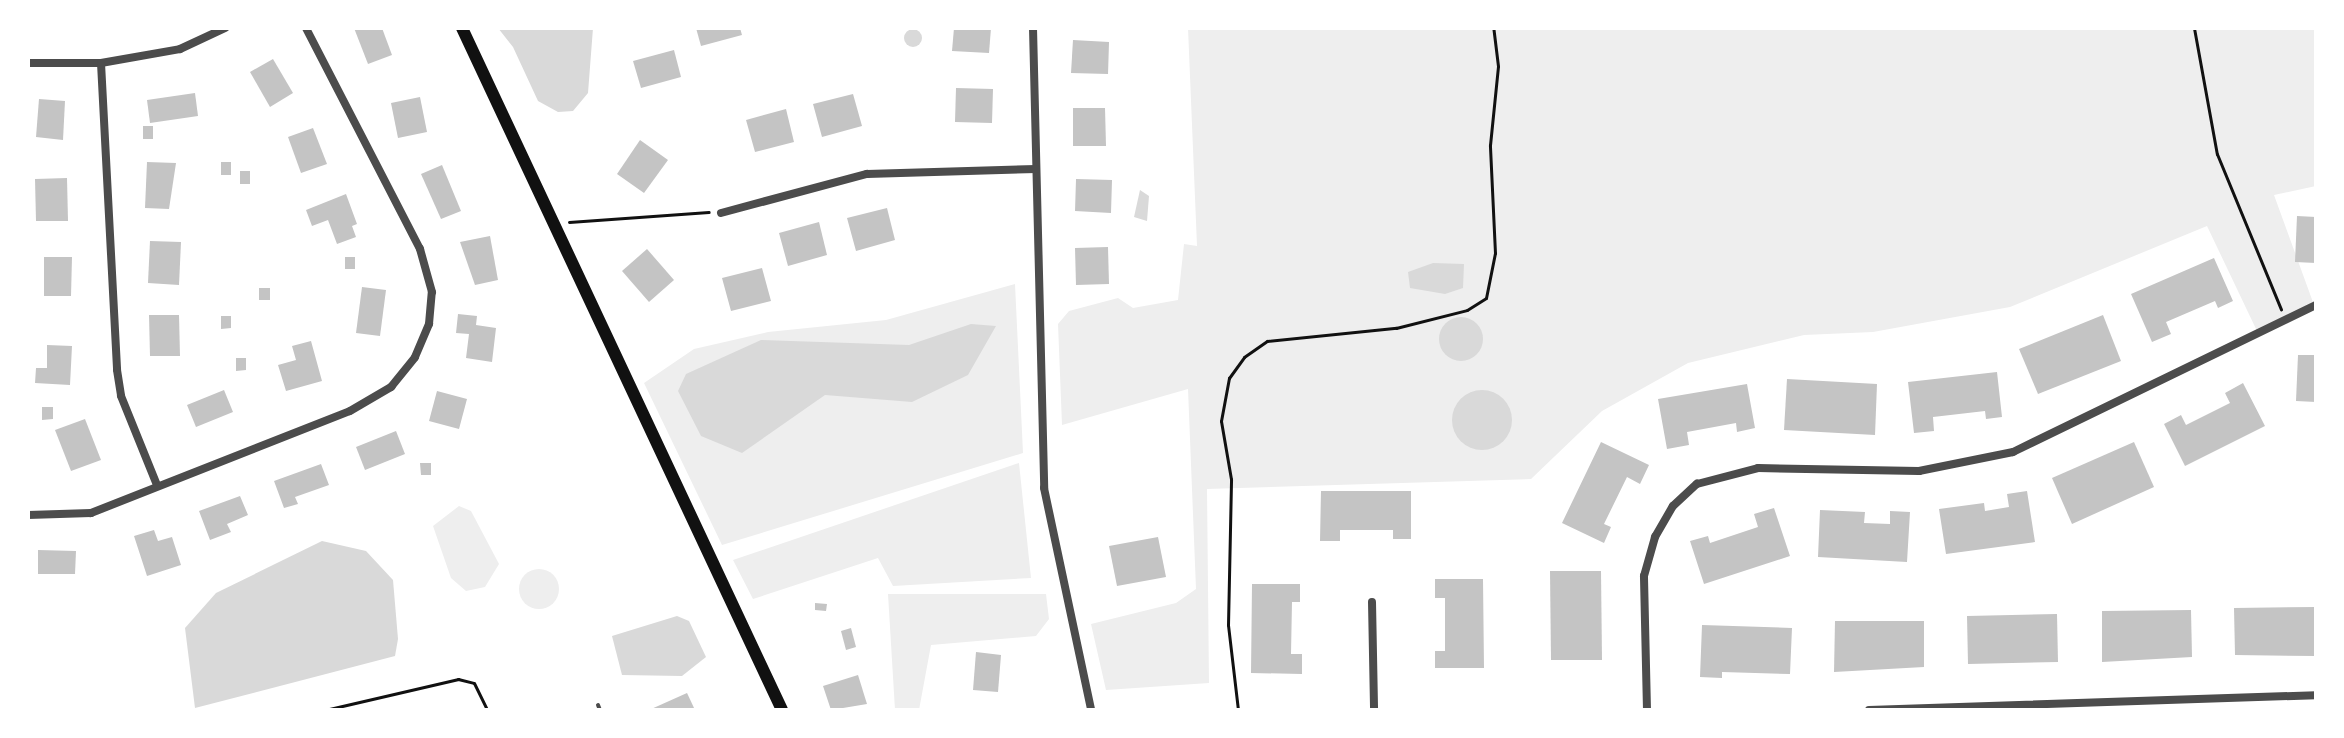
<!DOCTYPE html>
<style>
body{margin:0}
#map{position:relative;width:2344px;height:738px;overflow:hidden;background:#fff;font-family:Rubik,sans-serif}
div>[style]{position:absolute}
.green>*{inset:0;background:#eee}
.round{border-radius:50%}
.water>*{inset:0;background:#d9d9d9}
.building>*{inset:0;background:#c4c4c4}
.path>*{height:3px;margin:-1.5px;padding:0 1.5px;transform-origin:1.5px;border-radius:1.5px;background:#111}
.service>*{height:4px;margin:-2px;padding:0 2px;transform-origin:2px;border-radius:2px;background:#4c4c4c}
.minor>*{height:8px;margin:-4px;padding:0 4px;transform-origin:4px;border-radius:4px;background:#4c4c4c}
.primary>*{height:12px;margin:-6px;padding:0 6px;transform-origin:6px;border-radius:6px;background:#111}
span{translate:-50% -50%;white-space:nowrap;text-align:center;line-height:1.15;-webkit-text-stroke:8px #fff;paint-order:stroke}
.frame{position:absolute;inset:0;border:30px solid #fff;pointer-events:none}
</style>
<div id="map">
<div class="green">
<div style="clip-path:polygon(1188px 28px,2316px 28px,2316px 186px,2274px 195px,2314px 305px,2257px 331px,2207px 226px,2010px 307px,1873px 332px,1804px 335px,1688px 363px,1602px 411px,1531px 479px,1207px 489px,1209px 683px,1106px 690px,1091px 624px,1176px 603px,1196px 589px,1188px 389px,1062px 425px,1058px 324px,1069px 311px,1118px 298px,1133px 308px,1178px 300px,1184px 244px,1197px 246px)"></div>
<div style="clip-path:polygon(1015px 284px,1023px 453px,722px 545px,644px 383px,694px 349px,768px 332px,886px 320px)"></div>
<div style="clip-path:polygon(1019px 463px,1031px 578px,893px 586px,878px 558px,753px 599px,733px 560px)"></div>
<div style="clip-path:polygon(459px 506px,471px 511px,499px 564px,485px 587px,466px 591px,451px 578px,433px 526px)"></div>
<div class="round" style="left:519px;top:569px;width:40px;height:40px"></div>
<div style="clip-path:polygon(888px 594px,1046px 594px,1049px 619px,1036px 636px,931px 645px,919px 710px,895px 710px)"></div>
</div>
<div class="water">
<div style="clip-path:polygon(498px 28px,593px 28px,588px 93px,573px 111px,558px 112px,538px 101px,513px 47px)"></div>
<div class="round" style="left:904px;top:29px;width:18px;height:18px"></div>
<div style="clip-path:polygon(1140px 190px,1149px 196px,1147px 221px,1134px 217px)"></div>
<div style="clip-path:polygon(1433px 263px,1464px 264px,1463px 288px,1445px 294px,1410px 288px,1408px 272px)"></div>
<div class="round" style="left:1439px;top:317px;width:44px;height:44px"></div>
<div style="clip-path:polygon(971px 324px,996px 326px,968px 375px,912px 402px,825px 395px,742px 453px,701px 436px,678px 391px,686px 374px,761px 340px,909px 345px)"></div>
<div class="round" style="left:1452px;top:390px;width:60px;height:60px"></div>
<div style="clip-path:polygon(322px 541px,366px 551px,393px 580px,398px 639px,395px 656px,195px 708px,185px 628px,216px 593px)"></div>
<div style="clip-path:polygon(677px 616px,689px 621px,706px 657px,682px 676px,622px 675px,612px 636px)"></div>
</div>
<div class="building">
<div style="clip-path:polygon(354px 28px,382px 28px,392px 55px,368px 64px)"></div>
<div style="clip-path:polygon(696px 28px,740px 28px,742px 35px,701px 46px)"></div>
<div style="clip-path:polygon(954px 28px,991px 28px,989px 53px,952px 51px)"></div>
<div style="clip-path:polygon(1073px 40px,1109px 42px,1108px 74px,1071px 73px)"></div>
<div style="clip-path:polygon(674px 50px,681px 77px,641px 88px,633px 61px)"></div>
<div style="clip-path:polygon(273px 59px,293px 93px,270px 107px,250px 72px)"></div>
<div style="clip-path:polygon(956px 88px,993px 89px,992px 123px,955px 122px)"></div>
<div style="clip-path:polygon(195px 93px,198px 116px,150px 123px,147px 100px)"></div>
<div style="clip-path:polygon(853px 94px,862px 126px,822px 137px,813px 104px)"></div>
<div style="clip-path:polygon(420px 97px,427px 132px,398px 138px,391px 103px)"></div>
<div style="clip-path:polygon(39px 99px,65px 101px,63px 140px,36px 137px)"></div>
<div style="clip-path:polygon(1073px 108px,1105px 108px,1106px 146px,1073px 146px)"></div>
<div style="clip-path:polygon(786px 109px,794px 142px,755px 152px,746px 120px)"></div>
<div style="clip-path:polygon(143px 126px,153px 126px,153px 139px,143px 139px)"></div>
<div style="clip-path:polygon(313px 128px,327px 164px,301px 173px,288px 137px)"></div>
<div style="clip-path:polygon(640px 140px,668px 160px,644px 193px,617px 174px)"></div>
<div style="clip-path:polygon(147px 162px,176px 163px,169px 209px,145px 208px)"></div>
<div style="clip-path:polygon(221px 162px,231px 162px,231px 175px,221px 175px)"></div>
<div style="clip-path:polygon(442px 165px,461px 211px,441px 219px,421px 174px)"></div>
<div style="clip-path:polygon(240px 171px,250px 171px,250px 184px,240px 184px)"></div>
<div style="clip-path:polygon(67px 178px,68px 221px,36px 221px,35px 179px)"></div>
<div style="clip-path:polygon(1076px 179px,1112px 180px,1111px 213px,1075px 211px)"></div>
<div style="clip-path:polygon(346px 194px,357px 224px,352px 226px,356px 237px,337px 244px,328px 220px,312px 226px,306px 210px)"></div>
<div style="clip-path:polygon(887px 208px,895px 240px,856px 251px,847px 218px)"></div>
<div style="clip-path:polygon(2297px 216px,2316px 217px,2316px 263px,2295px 262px)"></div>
<div style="clip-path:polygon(819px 222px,827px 255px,788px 266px,779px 233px)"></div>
<div style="clip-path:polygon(490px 236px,498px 280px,475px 285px,460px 242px)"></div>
<div style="clip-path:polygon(150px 241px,181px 242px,179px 285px,148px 283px)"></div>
<div style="clip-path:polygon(1108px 247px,1109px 284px,1076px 285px,1075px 248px)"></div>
<div style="clip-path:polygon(647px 249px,674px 280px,649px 302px,622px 271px)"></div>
<div style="clip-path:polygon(44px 257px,72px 257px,71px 296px,44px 296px)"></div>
<div style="clip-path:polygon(345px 257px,355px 257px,355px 269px,345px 269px)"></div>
<div style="clip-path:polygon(2214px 258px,2233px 301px,2218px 308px,2215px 301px,2166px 322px,2171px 334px,2152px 342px,2131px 294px)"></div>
<div style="clip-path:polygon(762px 268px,771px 301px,731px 311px,722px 278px)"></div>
<div style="clip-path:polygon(362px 287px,386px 290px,380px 336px,356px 333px)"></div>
<div style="clip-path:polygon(259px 288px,270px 288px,270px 300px,259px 300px)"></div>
<div style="clip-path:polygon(458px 314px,477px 316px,476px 325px,496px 328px,492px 362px,466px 358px,469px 334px,456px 333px)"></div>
<div style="clip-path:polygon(149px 315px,179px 315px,180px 356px,150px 356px)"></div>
<div style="clip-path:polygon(2103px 315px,2121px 361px,2038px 394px,2019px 349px)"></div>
<div style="clip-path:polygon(221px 316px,231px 316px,231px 328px,221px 329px)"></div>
<div style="clip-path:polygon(311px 341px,322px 381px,286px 391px,278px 365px,296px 360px,292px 346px)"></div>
<div style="clip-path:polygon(47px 345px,72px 346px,70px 385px,35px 383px,36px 368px,47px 368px)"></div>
<div style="clip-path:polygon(2298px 355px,2316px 355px,2316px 402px,2296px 401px)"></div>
<div style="clip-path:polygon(236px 358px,246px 358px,246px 370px,236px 371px)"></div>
<div style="clip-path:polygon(1997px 372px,2002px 417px,1986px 419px,1985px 411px,1933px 417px,1934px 431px,1914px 433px,1908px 382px)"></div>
<div style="clip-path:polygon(1787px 379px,1877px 384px,1875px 435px,1784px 430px)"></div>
<div style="clip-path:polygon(2243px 383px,2265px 426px,2185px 466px,2164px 424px,2181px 415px,2186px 425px,2230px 403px,2225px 393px)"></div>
<div style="clip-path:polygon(1747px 384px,1755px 428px,1737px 432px,1736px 423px,1687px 432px,1689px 445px,1667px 449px,1658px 399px)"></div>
<div style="clip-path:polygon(224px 390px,233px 412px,196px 427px,187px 405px)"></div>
<div style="clip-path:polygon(437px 391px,467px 399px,459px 429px,429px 421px)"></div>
<div style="clip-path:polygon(42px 407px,53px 407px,53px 419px,42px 420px)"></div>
<div style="clip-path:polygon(85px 419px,101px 460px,71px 471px,55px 430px)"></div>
<div style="clip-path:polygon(396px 431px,405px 454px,365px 470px,356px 447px)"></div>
<div style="clip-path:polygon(1601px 442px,1649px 465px,1640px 484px,1627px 477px,1604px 524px,1611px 527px,1604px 543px,1562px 523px)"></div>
<div style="clip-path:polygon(2134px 442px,2154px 487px,2072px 524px,2052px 478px)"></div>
<div style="clip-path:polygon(420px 463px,431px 463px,431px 475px,421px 475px)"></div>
<div style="clip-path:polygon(321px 464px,329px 485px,295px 497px,298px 504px,284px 508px,274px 481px)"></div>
<div style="clip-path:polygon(1321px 491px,1411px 491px,1411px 539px,1393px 539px,1393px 530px,1340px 530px,1340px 541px,1320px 541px)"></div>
<div style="clip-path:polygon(2027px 491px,2035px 542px,1946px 554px,1939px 509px,1984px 503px,1985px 511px,2009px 507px,2007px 494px)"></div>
<div style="clip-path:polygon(240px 496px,248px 515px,227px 524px,231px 532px,210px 540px,199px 511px)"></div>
<div style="clip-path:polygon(1774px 508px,1790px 556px,1704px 584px,1690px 541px,1708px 536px,1710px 543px,1758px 527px,1754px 514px)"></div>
<div style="clip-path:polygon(1820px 510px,1865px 512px,1864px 523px,1890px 524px,1890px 511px,1910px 512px,1907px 562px,1818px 557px)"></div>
<div style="clip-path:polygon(154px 530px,158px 541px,172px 537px,181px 565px,147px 576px,134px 536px)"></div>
<div style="clip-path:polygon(1158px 537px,1166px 577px,1117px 586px,1109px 546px)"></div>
<div style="clip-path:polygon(38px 550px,76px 551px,75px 574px,38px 574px)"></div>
<div style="clip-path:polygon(1550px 571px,1601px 571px,1602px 660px,1551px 660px)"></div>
<div style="clip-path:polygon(1435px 579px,1483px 579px,1484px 668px,1435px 668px,1435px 651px,1445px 651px,1445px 598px,1435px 598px)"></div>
<div style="clip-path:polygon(1252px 584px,1300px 584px,1300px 602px,1292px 602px,1291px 654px,1302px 654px,1302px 674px,1251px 673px)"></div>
<div style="clip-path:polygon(815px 603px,827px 604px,826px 611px,815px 610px)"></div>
<div style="clip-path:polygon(2316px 607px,2316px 656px,2235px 655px,2234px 608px)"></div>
<div style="clip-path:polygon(2191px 610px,2192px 657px,2102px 662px,2102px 611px)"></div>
<div style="clip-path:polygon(2057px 614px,2058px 662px,1968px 664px,1967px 616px)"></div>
<div style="clip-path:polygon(1835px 621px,1924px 621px,1924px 667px,1834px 672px)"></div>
<div style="clip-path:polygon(1702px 625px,1792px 628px,1790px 674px,1722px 672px,1722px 678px,1700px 677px)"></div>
<div style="clip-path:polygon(851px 628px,856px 647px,846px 650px,841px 631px)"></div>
<div style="clip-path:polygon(976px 652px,1001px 655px,998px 692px,973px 690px)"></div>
<div style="clip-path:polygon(858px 675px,867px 704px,831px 710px,823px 686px)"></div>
<div style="clip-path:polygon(687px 693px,695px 710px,649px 710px)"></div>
</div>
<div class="path">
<div style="left:2194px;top:28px;width:128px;rotate:79.7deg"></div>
<div style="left:2217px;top:154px;width:168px;rotate:67.6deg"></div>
<div style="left:569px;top:222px;width:140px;rotate:-4.1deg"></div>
<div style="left:325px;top:710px;width:137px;rotate:-13.1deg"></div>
<div style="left:458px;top:679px;width:16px;rotate:14deg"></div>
<div style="left:474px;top:683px;width:30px;rotate:64deg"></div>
<div style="left:1238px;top:710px;width:86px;rotate:-96.7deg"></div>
<div style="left:1228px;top:625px;width:146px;rotate:-88.8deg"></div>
<div style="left:1231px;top:479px;width:59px;rotate:-99.8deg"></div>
<div style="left:1221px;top:421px;width:44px;rotate:-79.5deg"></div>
<div style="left:1229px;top:378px;width:26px;rotate:-54deg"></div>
<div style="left:1244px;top:357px;width:28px;rotate:-35deg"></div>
<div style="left:1267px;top:341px;width:130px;rotate:-5.8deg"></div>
<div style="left:1396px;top:328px;width:73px;rotate:-14.2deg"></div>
<div style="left:1467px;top:310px;width:22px;rotate:-32deg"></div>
<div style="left:1486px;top:298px;width:46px;rotate:-78.7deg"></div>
<div style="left:1495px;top:253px;width:108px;rotate:-92.7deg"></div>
<div style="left:1490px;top:145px;width:79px;rotate:-84.2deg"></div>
<div style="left:1498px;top:66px;width:38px;rotate:-97deg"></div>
</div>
<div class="service">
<div style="left:598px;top:705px;width:5px;rotate:68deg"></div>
</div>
<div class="minor">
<div style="left:1033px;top:28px;width:460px;rotate:88.6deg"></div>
<div style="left:1044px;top:488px;width:227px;rotate:78deg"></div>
<div style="left:28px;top:63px;width:73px"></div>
<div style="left:101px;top:63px;width:80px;rotate:-10deg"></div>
<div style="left:180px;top:49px;width:50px;rotate:-25deg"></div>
<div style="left:101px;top:63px;width:307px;rotate:87deg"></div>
<div style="left:117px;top:370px;width:26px;rotate:81deg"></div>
<div style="left:121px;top:396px;width:96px;rotate:68deg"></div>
<div style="left:721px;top:213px;width:151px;rotate:-15deg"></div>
<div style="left:867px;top:174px;width:169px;rotate:-1.7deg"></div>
<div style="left:28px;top:515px;width:63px;rotate:-1.8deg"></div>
<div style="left:91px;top:513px;width:278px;rotate:-21.5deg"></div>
<div style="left:350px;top:411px;width:48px;rotate:-30.3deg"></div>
<div style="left:391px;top:387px;width:38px;rotate:-51deg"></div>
<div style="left:415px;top:357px;width:36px;rotate:-67deg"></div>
<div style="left:429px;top:324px;width:32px;rotate:-85deg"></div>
<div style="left:432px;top:292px;width:45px;rotate:-105.6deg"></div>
<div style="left:420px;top:249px;width:249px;rotate:-117.3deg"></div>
<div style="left:1372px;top:602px;width:108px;rotate:88.9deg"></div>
<div style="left:1647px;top:710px;width:134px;rotate:-91.3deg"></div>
<div style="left:1644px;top:576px;width:41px;rotate:-74.2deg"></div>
<div style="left:1655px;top:537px;width:36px;rotate:-60deg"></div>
<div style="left:1673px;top:506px;width:33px;rotate:-43deg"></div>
<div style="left:1697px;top:484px;width:63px;rotate:-14.7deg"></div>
<div style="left:1758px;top:468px;width:161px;rotate:1.1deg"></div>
<div style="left:1919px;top:471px;width:96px;rotate:-11.4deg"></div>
<div style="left:2013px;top:452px;width:337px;rotate:-25.9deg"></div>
<div style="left:1869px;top:710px;width:447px;rotate:-1.9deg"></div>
</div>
<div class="primary">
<div style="left:462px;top:28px;width:753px;rotate:64.86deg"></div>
</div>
<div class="frame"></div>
</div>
